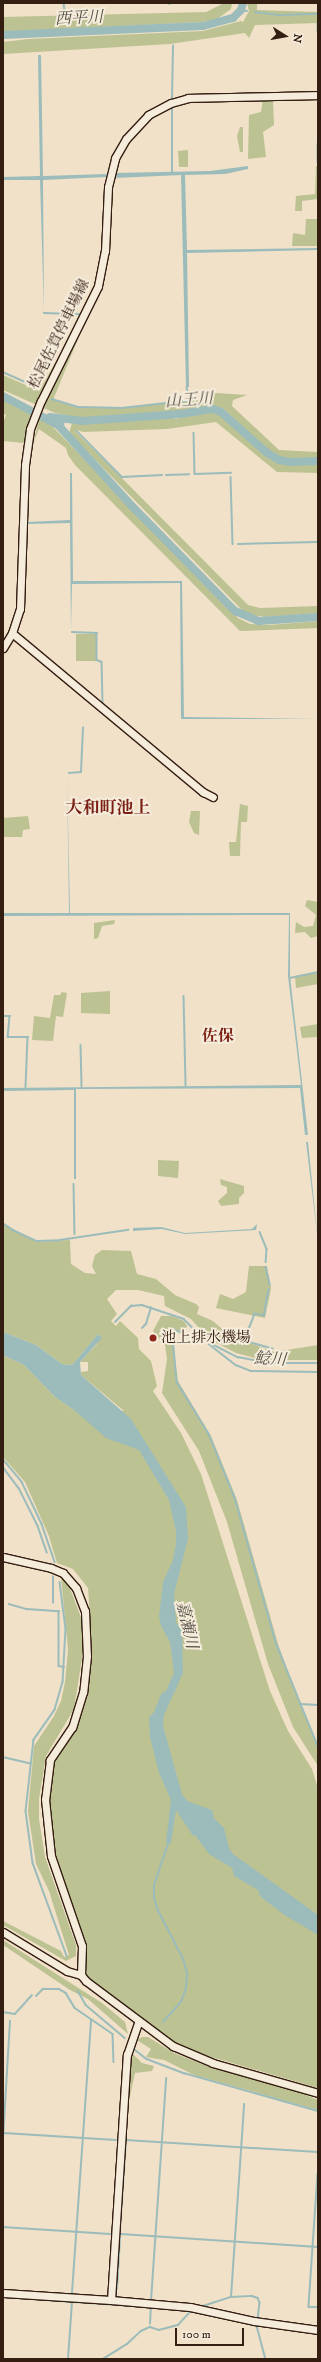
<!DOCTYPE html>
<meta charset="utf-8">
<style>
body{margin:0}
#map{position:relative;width:321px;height:2362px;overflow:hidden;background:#f0e1c8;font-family:"IM FELL DW Pica","Noto Serif JP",serif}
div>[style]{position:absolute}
.green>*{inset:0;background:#bdc293}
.water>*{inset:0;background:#9bbcba}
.stream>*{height:1.5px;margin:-0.75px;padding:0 0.75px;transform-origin:0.75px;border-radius:0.75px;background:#9bbcba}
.river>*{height:8px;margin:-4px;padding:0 4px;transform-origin:4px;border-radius:4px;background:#9bbcba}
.roads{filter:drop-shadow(1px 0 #341d11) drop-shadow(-1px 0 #341d11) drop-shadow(0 1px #341d11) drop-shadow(0 -1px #341d11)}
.secondary>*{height:7px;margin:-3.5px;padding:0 3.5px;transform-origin:3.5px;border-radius:3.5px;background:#f5ecdb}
.dots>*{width:11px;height:11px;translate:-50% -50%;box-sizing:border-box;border:2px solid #f5ecdb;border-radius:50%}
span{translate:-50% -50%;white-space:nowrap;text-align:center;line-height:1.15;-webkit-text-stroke:4px #f5ecdb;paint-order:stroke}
.street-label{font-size:15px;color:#341d11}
.poi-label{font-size:15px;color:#341d11}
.left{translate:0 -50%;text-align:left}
.water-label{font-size:16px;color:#534d44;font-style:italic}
.neighbourhood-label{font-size:16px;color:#7a1f14;font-weight:700}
.quarter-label{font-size:17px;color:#7a1f14;font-weight:700}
.frame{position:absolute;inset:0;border:4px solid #341d11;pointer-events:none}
.north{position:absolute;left:265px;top:16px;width:40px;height:40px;-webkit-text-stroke:3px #f5ecdb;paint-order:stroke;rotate:101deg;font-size:11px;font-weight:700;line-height:16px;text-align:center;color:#341d11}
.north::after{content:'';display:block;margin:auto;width:14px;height:18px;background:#341d11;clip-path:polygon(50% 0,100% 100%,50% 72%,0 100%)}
.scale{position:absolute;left:175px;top:2328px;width:69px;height:18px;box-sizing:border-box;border:2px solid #341d11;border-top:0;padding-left:5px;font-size:12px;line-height:14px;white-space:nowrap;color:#341d11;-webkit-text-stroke:3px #f5ecdb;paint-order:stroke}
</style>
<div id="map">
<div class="green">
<div style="clip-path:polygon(224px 3px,232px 3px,231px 9px,217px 19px,202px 22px,3px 32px,3px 17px,206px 12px)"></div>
<div style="clip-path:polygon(247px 3px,257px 3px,257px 10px,318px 12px,318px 23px,255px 25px,249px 38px,245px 33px,170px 44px,3px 54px,3px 42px,28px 39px,203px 31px,241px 21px,243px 22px,249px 11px)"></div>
<div style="clip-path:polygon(263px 99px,273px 101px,274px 125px,263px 132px,266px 157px,248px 159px,249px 115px,261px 112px)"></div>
<div style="clip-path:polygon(240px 127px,243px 127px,243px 152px,240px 152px,237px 136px)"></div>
<div style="clip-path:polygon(188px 150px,188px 167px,179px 167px,178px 151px)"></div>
<div style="clip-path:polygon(316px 166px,318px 166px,318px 199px,302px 201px,302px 211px,295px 211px,296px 196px,315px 194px)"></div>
<div style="clip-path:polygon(306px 219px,318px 219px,318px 246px,292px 246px,293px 233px,305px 235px)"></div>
<div style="clip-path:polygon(71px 335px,37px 402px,44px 405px,78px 339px,53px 400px,79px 408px,123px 408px,200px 400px,202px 395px,217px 393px,247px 395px,233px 400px,232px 406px,279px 450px,318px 452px,318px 459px,283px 458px,273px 455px,225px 410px,213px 406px,174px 412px,85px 419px,55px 413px,3px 390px,3px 375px,39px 391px)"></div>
<div style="clip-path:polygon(3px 400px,52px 426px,238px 618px,250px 624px,269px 625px,318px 621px,318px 628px,240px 631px,75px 465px,68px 455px,66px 448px,39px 429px,32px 446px,39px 421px,31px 417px,24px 443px,3px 441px,3px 423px,6px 415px,3px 413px)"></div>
<div style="clip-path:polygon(210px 412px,220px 414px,232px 422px,232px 425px,279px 463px,318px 464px,318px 473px,277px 472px,216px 422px,167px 429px,83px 432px,77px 430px,76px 432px,248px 605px,260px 608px,318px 606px,318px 613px,267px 617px,251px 615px,242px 610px,69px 433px,72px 423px,173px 417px,175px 419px)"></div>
<div style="clip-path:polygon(76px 634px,96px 634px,96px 661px,76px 661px)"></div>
<div style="clip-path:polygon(240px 804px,248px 806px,247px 822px,241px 822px,240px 856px,230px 856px,229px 842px,236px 842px)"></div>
<div style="clip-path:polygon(191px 811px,200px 811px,199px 835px,194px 833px,189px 822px)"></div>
<div style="clip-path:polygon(28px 816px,30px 829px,23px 830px,22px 837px,3px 837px,3px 818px)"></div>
<div style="clip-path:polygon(307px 900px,318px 902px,318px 936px,311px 938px,305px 932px,295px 933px,296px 922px,304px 927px,313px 926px,316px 915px,305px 906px)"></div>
<div style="clip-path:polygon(115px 920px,114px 924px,102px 926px,98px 938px,94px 939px,94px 923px)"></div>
<div style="clip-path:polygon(318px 972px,318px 984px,296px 988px,295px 976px)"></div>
<div style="clip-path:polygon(110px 991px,110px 1014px,81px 1013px,81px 993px)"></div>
<div style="clip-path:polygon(62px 992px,67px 993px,63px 1017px,56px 1016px,53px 1041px,32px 1040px,34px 1016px,50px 1018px,54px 995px,60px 995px)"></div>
<div style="clip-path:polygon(318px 1024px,318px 1037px,302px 1038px,300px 1027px)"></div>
<div style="clip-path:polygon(158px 1160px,179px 1161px,178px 1178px,158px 1176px)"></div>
<div style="clip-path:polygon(220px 1179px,244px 1186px,244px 1193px,239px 1198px,239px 1204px,221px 1206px,218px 1201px,227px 1193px,227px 1187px,221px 1185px)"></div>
<div style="clip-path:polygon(3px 1224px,37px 1242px,70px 1240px,71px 1264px,85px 1273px,96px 1274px,92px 1266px,95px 1255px,102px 1250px,131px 1251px,137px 1274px,156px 1279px,175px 1295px,196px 1304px,199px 1307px,197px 1314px,213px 1321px,229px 1335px,274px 1352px,318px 1345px,318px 1360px,263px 1360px,236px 1353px,209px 1339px,191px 1319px,165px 1306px,164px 1296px,138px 1290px,116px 1290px,107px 1299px,117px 1314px,111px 1321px,116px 1326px,120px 1321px,138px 1338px,139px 1349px,151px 1361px,157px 1386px,153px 1391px,181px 1433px,201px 1474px,270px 1691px,288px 1731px,312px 1769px,318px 1789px,318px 2088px,191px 2051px,169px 2039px,89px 1979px,84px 1970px,84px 1940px,53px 1857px,47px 1801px,52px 1764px,78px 1722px,87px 1695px,92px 1647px,88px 1588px,73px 1569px,57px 1563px,49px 1536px,25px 1482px,3px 1457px,3px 1355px,24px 1365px,55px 1397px,74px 1410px,124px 1411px,81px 1375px,81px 1372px,88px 1371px,88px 1362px,80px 1362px,98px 1343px,98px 1334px,73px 1364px,69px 1365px,62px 1364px,36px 1345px,3px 1332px)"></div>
<div style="clip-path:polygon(249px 1266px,267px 1266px,271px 1288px,265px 1318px,216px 1308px,220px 1294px,233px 1299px,246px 1292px)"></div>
<div style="clip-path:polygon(161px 1316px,172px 1316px,184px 1321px,187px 1326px,184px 1331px,175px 1330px,172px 1337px,178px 1381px,211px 1436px,237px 1500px,278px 1644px,300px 1705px,318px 1744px,318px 1766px,293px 1727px,268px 1664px,227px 1522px,199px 1451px,162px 1393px,167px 1359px,165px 1345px,153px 1331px)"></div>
<div style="clip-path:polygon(61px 1577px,69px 1586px,82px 1620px,83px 1652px,74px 1709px,46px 1756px,39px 1799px,39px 1819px,45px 1857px,76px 1945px,76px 1956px,66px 1961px,3px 1925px,3px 1921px,61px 1951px,64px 1957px,69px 1955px,49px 1891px,36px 1864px,28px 1811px,34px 1746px,54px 1716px,61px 1701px,65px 1682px,68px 1650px)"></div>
<div style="clip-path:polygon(3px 1940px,102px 2003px,125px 2022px,128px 2034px,88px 1999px,70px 1990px,3px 1945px)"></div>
<div style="clip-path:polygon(142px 2037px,148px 2037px,174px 2053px,212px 2068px,291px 2089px,318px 2100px,318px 2110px,194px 2075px,164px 2060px,146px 2057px,151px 2049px,137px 2040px)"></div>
<div style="clip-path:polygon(131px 2052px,142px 2063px,154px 2066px,152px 2071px,135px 2073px,127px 2110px)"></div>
</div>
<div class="water">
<div style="clip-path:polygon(38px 55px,41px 55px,43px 176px,107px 174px,106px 177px,43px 180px,44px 313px,40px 180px,3px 180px,3px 177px,40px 176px)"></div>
<div style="clip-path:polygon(248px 166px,248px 169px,225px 174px,185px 175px,187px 250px,318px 248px,318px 250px,187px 253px,189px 387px,186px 387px,181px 175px,114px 178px,115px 173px,210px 171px)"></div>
<div style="clip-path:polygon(70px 473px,72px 473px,73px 581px,182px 581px,184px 717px,318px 719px,181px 719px,180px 583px,72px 584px,71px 632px,70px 523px,27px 524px,27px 522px,70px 520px)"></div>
<div style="clip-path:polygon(67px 773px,70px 913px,290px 913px,290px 976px,308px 1135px,305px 1135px,300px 1088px,76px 1089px,76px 1179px,74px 1179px,74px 1090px,3px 1091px,3px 1088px,301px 1085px,288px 976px,289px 915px,3px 916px,3px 913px,69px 913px)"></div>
<div style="clip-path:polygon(306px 1142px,308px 1142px,318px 1241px)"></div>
<div style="clip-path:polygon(257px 1224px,256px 1230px,185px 1234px,162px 1229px,133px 1231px,133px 1228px,161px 1227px,185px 1233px,252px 1229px)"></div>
<div style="clip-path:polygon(3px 1332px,36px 1345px,62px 1364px,69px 1365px,73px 1364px,98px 1334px,102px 1338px,80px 1362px,81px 1375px,131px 1419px,186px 1507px,188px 1539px,174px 1594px,176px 1622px,182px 1631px,183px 1673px,164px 1715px,163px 1726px,182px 1794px,187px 1801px,212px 1810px,214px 1818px,224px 1828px,229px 1848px,233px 1854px,318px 1915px,318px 1935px,283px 1914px,260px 1896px,258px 1890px,234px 1876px,232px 1868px,209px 1854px,195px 1835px,193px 1836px,176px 1810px,171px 1843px,166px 1842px,171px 1800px,159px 1773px,150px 1737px,149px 1717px,154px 1712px,161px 1694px,166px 1691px,174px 1673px,170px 1642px,161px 1626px,159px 1616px,163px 1582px,173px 1560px,176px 1544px,176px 1531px,169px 1500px,139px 1450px,106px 1438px,74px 1410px,55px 1397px,24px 1365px,3px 1355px)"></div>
</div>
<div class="stream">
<div style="left:64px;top:3px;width:8px;rotate:83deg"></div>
<div style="left:170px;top:3px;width:1px;rotate:90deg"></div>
<div style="left:241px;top:10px;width:6px;rotate:9deg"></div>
<div style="left:255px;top:12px;width:26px;rotate:7deg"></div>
<div style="left:281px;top:15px;width:37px;rotate:-2deg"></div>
<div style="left:318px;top:23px;width:8px;rotate:90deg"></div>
<div style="left:172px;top:99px;width:53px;rotate:-88.9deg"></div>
<div style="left:318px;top:144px;width:18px;rotate:90deg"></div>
<div style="left:172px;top:173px;width:65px;rotate:-90deg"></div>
<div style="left:44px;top:313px;width:37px;rotate:2deg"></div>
<div style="left:3px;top:372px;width:39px;rotate:24deg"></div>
<div style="left:187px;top:387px;width:6px;rotate:81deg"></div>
<div style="left:52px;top:399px;width:28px;rotate:17deg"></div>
<div style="left:79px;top:407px;width:43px;rotate:1.3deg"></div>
<div style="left:122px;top:408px;width:71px;rotate:-6.4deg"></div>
<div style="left:57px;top:418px;width:9px;rotate:41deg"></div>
<div style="left:77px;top:431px;width:64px;rotate:45.6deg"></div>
<div style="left:122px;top:477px;width:40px;rotate:-2.9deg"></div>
<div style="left:194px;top:433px;width:41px;rotate:88.6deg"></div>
<div style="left:195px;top:474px;width:36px;rotate:-2deg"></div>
<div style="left:166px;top:475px;width:23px;rotate:-2deg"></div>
<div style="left:231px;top:477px;width:67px;rotate:88.3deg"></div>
<div style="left:238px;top:544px;width:79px;rotate:-1.5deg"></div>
<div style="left:72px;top:632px;width:25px;rotate:2deg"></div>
<div style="left:97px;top:633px;width:27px;rotate:90deg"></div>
<div style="left:97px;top:660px;width:5px;rotate:22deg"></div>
<div style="left:102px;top:662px;width:40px;rotate:88.6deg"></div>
<div style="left:69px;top:773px;width:12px;rotate:-5deg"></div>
<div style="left:81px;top:772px;width:44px;rotate:-87.4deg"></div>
<div style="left:290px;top:978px;width:29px;rotate:-12deg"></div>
<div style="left:184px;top:996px;width:90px;rotate:88.7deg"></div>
<div style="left:3px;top:1016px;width:7px"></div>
<div style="left:10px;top:1016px;width:21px;rotate:95deg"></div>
<div style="left:8px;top:1037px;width:20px"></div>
<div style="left:28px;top:1037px;width:50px;rotate:92.3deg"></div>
<div style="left:81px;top:1045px;width:42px;rotate:88.6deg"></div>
<div style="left:74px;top:1184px;width:50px;rotate:88.9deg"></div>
<div style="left:3px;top:1223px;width:12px;rotate:35deg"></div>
<div style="left:13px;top:1230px;width:26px;rotate:25deg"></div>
<div style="left:37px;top:1241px;width:23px;rotate:-2deg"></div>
<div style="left:60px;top:1240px;width:69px;rotate:-8.4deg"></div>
<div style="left:260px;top:1232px;width:18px;rotate:68deg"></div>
<div style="left:267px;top:1249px;width:13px;rotate:94deg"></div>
<div style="left:266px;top:1267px;width:18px;rotate:77deg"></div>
<div style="left:269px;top:1289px;width:27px;rotate:100deg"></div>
<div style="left:264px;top:1316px;width:9px;rotate:-167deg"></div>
<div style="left:255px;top:1314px;width:14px;rotate:111deg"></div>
<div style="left:250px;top:1327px;width:16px;rotate:133deg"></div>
<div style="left:239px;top:1339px;width:35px;rotate:16deg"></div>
<div style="left:115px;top:1322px;width:23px;rotate:-45deg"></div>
<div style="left:131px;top:1306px;width:11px;rotate:-5deg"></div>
<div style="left:142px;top:1305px;width:44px;rotate:18.4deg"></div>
<div style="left:184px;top:1319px;width:31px;rotate:45deg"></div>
<div style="left:206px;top:1341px;width:36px;rotate:27deg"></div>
<div style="left:238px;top:1357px;width:33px;rotate:11deg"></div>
<div style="left:270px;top:1363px;width:48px"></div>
<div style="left:142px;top:1328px;width:6px;rotate:-45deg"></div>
<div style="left:146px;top:1324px;width:17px;rotate:-73deg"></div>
<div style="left:187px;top:1335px;width:12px;rotate:-160deg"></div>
<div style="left:176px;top:1331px;width:7px;rotate:117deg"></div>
<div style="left:173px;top:1337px;width:45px;rotate:84.9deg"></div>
<div style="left:177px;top:1382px;width:61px;rotate:58.4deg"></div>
<div style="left:209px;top:1434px;width:69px;rotate:67.9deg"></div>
<div style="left:235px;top:1498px;width:153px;rotate:74.1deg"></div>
<div style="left:277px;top:1645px;width:109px;rotate:67.9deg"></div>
<div style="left:209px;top:1344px;width:34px;rotate:38deg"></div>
<div style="left:236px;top:1365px;width:16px;rotate:22deg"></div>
<div style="left:251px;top:1371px;width:67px;rotate:0.9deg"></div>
<div style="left:3px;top:1459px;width:30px;rotate:50deg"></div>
<div style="left:22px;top:1482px;width:47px;rotate:64.5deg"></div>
<div style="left:42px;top:1524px;width:40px;rotate:71.1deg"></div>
<div style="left:3px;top:1467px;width:26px;rotate:53deg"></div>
<div style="left:19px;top:1488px;width:42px;rotate:63.4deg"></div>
<div style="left:38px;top:1526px;width:28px;rotate:71deg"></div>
<div style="left:60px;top:1582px;width:47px;rotate:82.7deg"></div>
<div style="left:66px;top:1629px;width:53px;rotate:93.2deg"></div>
<div style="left:63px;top:1682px;width:29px;rotate:106deg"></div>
<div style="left:55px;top:1710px;width:37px;rotate:125deg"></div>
<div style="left:34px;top:1740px;width:71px;rotate:96.4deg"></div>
<div style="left:26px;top:1811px;width:52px;rotate:82.3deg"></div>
<div style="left:33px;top:1863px;width:99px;rotate:69.9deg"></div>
<div style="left:53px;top:1603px;width:26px;rotate:-90deg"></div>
<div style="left:9px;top:1604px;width:19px;rotate:16deg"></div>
<div style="left:27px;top:1609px;width:32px;rotate:4deg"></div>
<div style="left:59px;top:1611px;width:55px;rotate:90deg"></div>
<div style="left:59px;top:1666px;width:5px;rotate:11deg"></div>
<div style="left:300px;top:1704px;width:18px;rotate:3deg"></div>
<div style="left:3px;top:1757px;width:28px;rotate:13deg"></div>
<div style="left:78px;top:1991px;width:16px;rotate:60deg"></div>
<div style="left:86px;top:2005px;width:51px;rotate:40.2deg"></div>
<div style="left:36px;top:1996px;width:10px;rotate:-45deg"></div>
<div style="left:43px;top:1989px;width:16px"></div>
<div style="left:59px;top:1989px;width:8px;rotate:30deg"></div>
<div style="left:66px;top:1993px;width:17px;rotate:59deg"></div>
<div style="left:75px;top:2008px;width:46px;rotate:34.4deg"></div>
<div style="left:113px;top:2034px;width:28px;rotate:88deg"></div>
<div style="left:3px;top:2012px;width:12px;rotate:9deg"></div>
<div style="left:15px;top:2014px;width:25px;rotate:-48deg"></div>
<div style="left:163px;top:2022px;width:27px;rotate:-48deg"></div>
<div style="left:181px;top:2002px;width:15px;rotate:-70deg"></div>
<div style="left:186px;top:1988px;width:15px;rotate:-86deg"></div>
<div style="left:187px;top:1973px;width:15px;rotate:-106deg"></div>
<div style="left:183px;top:1959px;width:54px;rotate:-117.5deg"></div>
<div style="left:158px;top:1911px;width:14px;rotate:-107deg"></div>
<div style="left:154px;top:1898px;width:13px;rotate:-90deg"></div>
<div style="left:154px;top:1885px;width:46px;rotate:-71.2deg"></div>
<div style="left:134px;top:2049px;width:16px;rotate:38deg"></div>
<div style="left:147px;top:2059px;width:40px;rotate:21deg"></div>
<div style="left:184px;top:2073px;width:139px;rotate:15.8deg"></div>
<div style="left:4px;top:2133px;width:112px;rotate:3.6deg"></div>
<div style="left:3px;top:2139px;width:118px;rotate:-86.6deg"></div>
<div style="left:318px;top:2174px;width:133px;rotate:93.9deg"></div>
<div style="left:309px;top:2307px;width:9px"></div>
<div style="left:3px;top:2227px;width:107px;rotate:3.7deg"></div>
<div style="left:120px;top:2229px;width:89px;rotate:-86.1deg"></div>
<div style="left:126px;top:2140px;width:192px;rotate:3.6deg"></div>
<div style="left:121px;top:2234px;width:197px;rotate:3.8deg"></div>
<div style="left:117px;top:2289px;width:51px;rotate:-86.6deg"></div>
<div style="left:72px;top:2293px;width:273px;rotate:-86deg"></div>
<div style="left:3px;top:2297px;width:143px;rotate:4deg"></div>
<div style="left:231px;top:2297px;width:193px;rotate:-86.1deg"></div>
<div style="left:151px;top:2301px;width:223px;rotate:-86.1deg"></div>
<div style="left:203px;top:2306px;width:29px;rotate:-18deg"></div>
<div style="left:231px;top:2297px;width:21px;rotate:-3deg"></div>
<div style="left:252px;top:2296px;width:6px;rotate:18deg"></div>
<div style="left:258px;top:2298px;width:5px;rotate:68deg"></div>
<div style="left:260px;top:2303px;width:16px;rotate:97deg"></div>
<div style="left:181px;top:2310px;width:10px;rotate:6deg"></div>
<div style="left:150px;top:2324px;width:18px;rotate:-87deg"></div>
<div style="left:257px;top:2326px;width:34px;rotate:75deg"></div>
<div style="left:68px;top:2359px;width:57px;rotate:-86deg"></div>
<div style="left:103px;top:2359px;width:28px;rotate:-32deg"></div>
<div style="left:127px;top:2344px;width:19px;rotate:-43deg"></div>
<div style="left:141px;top:2331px;width:10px;rotate:-24deg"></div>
<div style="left:150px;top:2327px;width:9px;rotate:18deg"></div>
<div style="left:159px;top:2330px;width:20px;rotate:-15deg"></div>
<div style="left:178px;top:2325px;width:19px;rotate:-47deg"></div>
</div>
<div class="river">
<div style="left:3px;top:35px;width:200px;rotate:-2.6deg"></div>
<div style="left:203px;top:26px;width:31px;rotate:-15deg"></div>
<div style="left:233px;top:18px;width:11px;rotate:-45deg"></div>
<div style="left:241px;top:10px;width:7px;rotate:-74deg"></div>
<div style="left:3px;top:396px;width:62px;rotate:27.8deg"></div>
<div style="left:58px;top:425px;width:111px;rotate:47.6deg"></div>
<div style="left:133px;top:507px;width:146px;rotate:45.6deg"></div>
<div style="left:235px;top:611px;width:26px;rotate:23deg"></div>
<div style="left:259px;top:621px;width:59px;rotate:-3.9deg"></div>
<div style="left:50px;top:417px;width:32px;rotate:7deg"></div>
<div style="left:82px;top:421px;width:99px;rotate:-4deg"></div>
<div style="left:181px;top:414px;width:31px;rotate:-9deg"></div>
<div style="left:212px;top:409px;width:9px;rotate:18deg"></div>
<div style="left:221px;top:412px;width:60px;rotate:41.6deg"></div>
<div style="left:266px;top:452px;width:15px;rotate:32deg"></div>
<div style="left:279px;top:460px;width:11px;rotate:10deg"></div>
<div style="left:290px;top:462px;width:28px;rotate:-2deg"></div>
</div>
<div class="roads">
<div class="secondary">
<div style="left:12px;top:633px;width:249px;rotate:39.8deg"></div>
<div style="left:203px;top:792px;width:11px;rotate:27deg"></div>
<div style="left:3px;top:648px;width:17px;rotate:-59deg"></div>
<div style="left:12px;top:633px;width:25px;rotate:-72deg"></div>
<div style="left:20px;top:609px;width:144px;rotate:-88deg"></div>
<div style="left:25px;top:465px;width:36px;rotate:-82deg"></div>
<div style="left:30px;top:429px;width:30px;rotate:-69deg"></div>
<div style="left:41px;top:401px;width:128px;rotate:-63.6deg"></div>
<div style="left:98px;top:286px;width:36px;rotate:-79deg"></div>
<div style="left:105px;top:251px;width:64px;rotate:-87.3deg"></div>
<div style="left:108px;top:187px;width:30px;rotate:-76deg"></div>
<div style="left:115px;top:158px;width:22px;rotate:-60deg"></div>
<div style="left:126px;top:139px;width:33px;rotate:-47deg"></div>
<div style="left:148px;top:115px;width:26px;rotate:-28deg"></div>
<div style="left:171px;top:103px;width:18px;rotate:-16deg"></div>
<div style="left:188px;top:98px;width:130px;rotate:-1.3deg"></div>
<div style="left:3px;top:1557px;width:49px;rotate:12.9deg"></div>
<div style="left:51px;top:1568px;width:13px;rotate:23deg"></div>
<div style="left:63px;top:1573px;width:20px;rotate:49deg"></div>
<div style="left:76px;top:1588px;width:25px;rotate:69deg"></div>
<div style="left:85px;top:1611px;width:45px;rotate:87.5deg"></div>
<div style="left:87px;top:1656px;width:36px;rotate:96deg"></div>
<div style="left:83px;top:1692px;width:37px;rotate:107deg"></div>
<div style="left:72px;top:1727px;width:40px;rotate:124deg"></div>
<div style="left:50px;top:1760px;width:39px;rotate:97deg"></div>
<div style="left:45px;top:1799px;width:57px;rotate:84deg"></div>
<div style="left:51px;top:1856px;width:95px;rotate:71deg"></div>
<div style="left:82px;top:1946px;width:29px;rotate:92deg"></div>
<div style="left:81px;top:1975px;width:8px;rotate:50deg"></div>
<div style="left:86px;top:1981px;width:109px;rotate:36.8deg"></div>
<div style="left:173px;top:2046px;width:43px;rotate:23deg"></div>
<div style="left:213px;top:2063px;width:109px;rotate:15.9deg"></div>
<div style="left:3px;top:1932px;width:75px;rotate:31.4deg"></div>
<div style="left:67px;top:1971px;width:15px;rotate:16deg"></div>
<div style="left:3px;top:2293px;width:108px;rotate:3.7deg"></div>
<div style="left:111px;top:2300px;width:246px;rotate:-86.3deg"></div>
<div style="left:127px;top:2055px;width:36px;rotate:-71deg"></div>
<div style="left:111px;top:2300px;width:79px;rotate:5.1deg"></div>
<div style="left:190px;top:2307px;width:66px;rotate:12.3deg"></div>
<div style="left:254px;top:2321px;width:65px;rotate:8deg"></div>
</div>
</div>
<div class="dots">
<div style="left:153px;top:1338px;background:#8f2418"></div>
</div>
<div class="street-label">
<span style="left:59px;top:334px;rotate:-64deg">松尾佐賀停車場線</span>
</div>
<div class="poi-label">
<span class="left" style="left:161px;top:1338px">池上排水機場</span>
</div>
<div class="water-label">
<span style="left:79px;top:18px;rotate:-3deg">西平川</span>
<span style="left:189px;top:400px;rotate:-4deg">山王川</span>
<span style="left:270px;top:1359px;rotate:4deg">鯰川</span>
<span style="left:187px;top:1625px;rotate:77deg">嘉瀬川</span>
</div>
<div class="neighbourhood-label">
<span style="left:218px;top:1036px">佐保</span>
</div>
<div class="quarter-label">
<span style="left:108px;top:809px">大和町池上</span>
</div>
<div class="frame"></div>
<div class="north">N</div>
<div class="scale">100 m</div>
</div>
